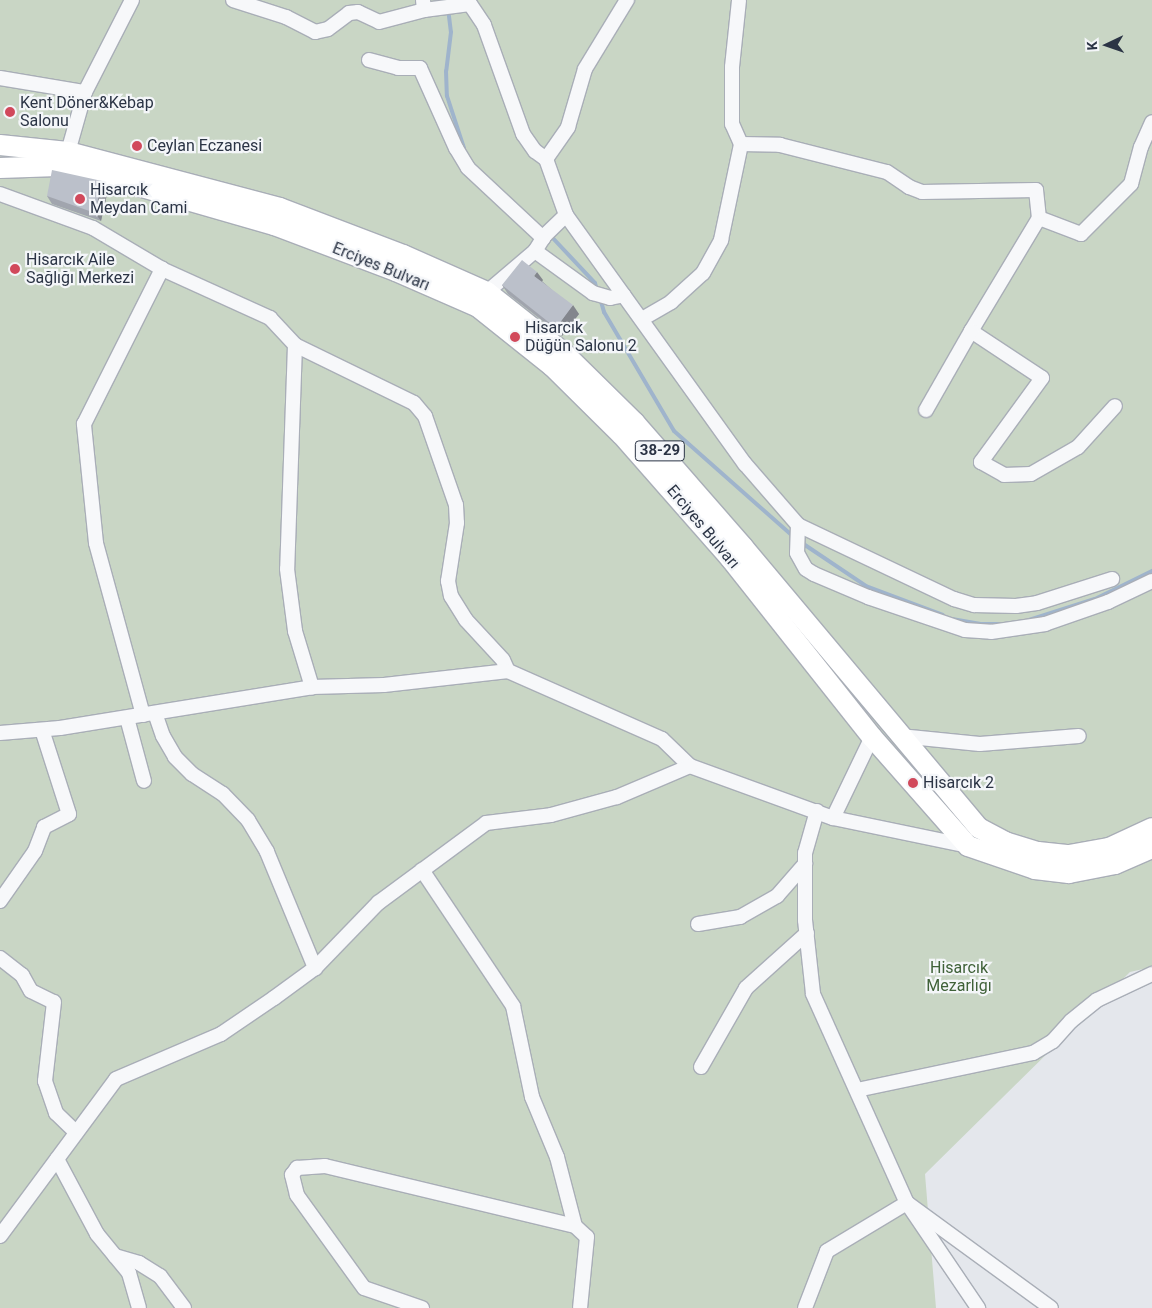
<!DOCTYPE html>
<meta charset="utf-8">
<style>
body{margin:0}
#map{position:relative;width:1152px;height:1308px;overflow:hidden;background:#e4e7ec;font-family:Roboto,sans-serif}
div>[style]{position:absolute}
.green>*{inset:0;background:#c9d6c5}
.stream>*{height:4px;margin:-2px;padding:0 2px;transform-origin:2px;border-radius:2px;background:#9fb4cc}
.roads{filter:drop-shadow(1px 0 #a9aeb7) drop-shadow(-1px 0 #a9aeb7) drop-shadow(0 1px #a9aeb7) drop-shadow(0 -1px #a9aeb7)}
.minor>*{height:14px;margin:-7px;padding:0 7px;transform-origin:7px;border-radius:7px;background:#f7f8fa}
.highway>*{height:20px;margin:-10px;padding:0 10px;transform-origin:10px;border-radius:10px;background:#fff}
.wall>*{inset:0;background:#a1a5ae}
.shaded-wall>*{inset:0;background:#83868d}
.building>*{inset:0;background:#bbc0ca}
.dots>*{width:14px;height:14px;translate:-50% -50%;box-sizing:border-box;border:2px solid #f4f6f9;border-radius:50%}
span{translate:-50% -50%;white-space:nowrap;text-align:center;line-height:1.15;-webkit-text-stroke:4.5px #f4f6f9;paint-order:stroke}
.shield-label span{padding:1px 4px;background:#f4f6f9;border:1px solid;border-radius:4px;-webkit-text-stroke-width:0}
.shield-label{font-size:15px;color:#2b3445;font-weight:700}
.poi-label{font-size:16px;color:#2b3445}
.left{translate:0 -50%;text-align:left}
.street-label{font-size:16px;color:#2b3445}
.park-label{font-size:16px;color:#3f6138}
.north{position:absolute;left:1082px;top:20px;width:50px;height:50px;-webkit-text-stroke:4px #f4f6f9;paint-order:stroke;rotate:267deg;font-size:14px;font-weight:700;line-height:20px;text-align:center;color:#2b3445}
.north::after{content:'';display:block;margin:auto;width:18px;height:22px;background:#2b3445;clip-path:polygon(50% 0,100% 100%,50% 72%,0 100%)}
</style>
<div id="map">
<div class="green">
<div style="clip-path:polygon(0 0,1152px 0,1152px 967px,1130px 972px,925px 1174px,936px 1308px,0 1308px)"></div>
</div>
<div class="stream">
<div style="left:447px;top:0;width:32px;rotate:83deg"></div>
<div style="left:451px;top:32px;width:39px;rotate:97deg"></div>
<div style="left:446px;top:71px;width:25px;rotate:88deg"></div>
<div style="left:447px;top:96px;width:55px;rotate:71.9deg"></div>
<div style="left:549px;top:234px;width:67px;rotate:46.8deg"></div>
<div style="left:595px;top:283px;width:8px;rotate:76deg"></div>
<div style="left:600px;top:298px;width:15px;rotate:74deg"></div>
<div style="left:604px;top:312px;width:138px;rotate:59.5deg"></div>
<div style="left:674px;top:431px;width:160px;rotate:41.5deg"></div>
<div style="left:802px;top:543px;width:77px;rotate:33.9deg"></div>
<div style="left:866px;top:586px;width:82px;rotate:20.6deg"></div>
<div style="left:952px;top:619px;width:29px;rotate:10deg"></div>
<div style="left:981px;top:624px;width:21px"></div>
<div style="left:1029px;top:620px;width:69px;rotate:-17.7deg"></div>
<div style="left:1095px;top:599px;width:64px;rotate:-26.2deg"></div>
</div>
<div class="roads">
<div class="minor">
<div style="left:233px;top:0;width:56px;rotate:17.8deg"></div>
<div style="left:286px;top:17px;width:33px;rotate:27deg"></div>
<div style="left:315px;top:32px;width:13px;rotate:-13deg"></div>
<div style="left:328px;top:29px;width:26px;rotate:-37deg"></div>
<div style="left:349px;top:13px;width:9px;rotate:-6deg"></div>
<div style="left:358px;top:12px;width:23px;rotate:25deg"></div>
<div style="left:379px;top:22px;width:47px;rotate:-14.9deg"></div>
<div style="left:423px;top:0;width:10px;rotate:84deg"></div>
<div style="left:424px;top:10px;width:46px;rotate:-7.4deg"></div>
<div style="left:470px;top:4px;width:25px;rotate:56deg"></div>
<div style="left:484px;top:25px;width:116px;rotate:70.3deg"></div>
<div style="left:523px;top:134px;width:21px;rotate:55deg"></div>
<div style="left:535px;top:151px;width:14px;rotate:36deg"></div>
<div style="left:546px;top:159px;width:59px;rotate:70.3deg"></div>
<div style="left:566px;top:215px;width:29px;rotate:136deg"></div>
<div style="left:545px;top:235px;width:19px;rotate:122deg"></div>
<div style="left:535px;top:251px;width:63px;rotate:139.5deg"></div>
<div style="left:369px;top:60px;width:30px;rotate:15deg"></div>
<div style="left:398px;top:68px;width:22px"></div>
<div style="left:420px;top:68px;width:88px;rotate:65.8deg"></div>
<div style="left:456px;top:148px;width:23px;rotate:59deg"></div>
<div style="left:468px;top:168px;width:103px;rotate:43deg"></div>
<div style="left:0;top:78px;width:86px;rotate:9.4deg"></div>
<div style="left:741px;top:144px;width:39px;rotate:1deg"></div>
<div style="left:780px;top:145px;width:110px;rotate:14.2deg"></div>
<div style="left:887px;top:172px;width:27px;rotate:34deg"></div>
<div style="left:909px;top:187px;width:14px;rotate:21deg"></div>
<div style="left:922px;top:192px;width:114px;rotate:-1deg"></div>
<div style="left:1036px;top:190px;width:28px;rotate:84deg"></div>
<div style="left:1039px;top:218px;width:132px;rotate:121deg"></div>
<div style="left:971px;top:331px;width:85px;rotate:33.5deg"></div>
<div style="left:1042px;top:378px;width:104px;rotate:126deg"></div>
<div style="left:981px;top:462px;width:26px;rotate:29deg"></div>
<div style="left:1004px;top:475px;width:27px;rotate:-2deg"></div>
<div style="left:1031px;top:474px;width:54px;rotate:-29.9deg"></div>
<div style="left:1078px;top:447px;width:55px;rotate:-47.9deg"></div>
<div style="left:68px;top:152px;width:62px;rotate:-74.2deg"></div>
<div style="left:85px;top:92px;width:103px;rotate:-62.9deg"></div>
<div style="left:546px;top:159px;width:39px;rotate:-55deg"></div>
<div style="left:568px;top:127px;width:60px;rotate:-73.7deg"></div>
<div style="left:585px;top:69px;width:81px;rotate:-58.7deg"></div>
<div style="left:0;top:194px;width:99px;rotate:20.1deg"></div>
<div style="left:93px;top:228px;width:80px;rotate:30.7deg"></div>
<div style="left:162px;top:269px;width:119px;rotate:24.4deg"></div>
<div style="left:270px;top:318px;width:37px;rotate:47deg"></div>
<div style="left:295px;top:345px;width:132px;rotate:26deg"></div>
<div style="left:414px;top:403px;width:17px;rotate:50deg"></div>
<div style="left:425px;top:416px;width:94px;rotate:70.8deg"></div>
<div style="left:456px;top:505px;width:18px;rotate:87deg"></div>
<div style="left:457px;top:523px;width:59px;rotate:98.8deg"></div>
<div style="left:448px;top:581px;width:15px;rotate:79deg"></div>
<div style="left:451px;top:596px;width:28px;rotate:58deg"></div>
<div style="left:466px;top:620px;width:54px;rotate:47.2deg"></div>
<div style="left:503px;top:660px;width:12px;rotate:66deg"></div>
<div style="left:566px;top:215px;width:307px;rotate:54.3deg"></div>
<div style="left:745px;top:464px;width:81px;rotate:49deg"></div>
<div style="left:798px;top:525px;width:173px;rotate:25.4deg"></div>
<div style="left:954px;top:599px;width:21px;rotate:17deg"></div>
<div style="left:974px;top:605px;width:42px;rotate:1.4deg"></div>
<div style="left:1016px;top:606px;width:21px;rotate:-8deg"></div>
<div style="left:1037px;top:603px;width:79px;rotate:-17.7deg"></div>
<div style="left:1039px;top:218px;width:45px;rotate:20.9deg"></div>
<div style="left:1081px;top:234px;width:71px;rotate:-45deg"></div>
<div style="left:1131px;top:184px;width:38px;rotate:-75deg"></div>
<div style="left:1141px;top:147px;width:27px;rotate:-66deg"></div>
<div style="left:535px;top:251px;width:72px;rotate:35.9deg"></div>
<div style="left:593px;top:293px;width:18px;rotate:16deg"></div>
<div style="left:610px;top:298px;width:14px;rotate:-12deg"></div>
<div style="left:642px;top:319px;width:34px;rotate:-30deg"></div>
<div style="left:671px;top:302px;width:43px;rotate:-42.2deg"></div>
<div style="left:703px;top:273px;width:38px;rotate:-61deg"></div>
<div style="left:721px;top:240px;width:98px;rotate:-78.2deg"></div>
<div style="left:741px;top:144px;width:22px;rotate:-114deg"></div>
<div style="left:732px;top:124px;width:57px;rotate:-90deg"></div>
<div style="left:732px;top:67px;width:67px;rotate:-84deg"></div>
<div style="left:295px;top:345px;width:224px;rotate:92deg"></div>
<div style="left:287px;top:569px;width:63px;rotate:82.6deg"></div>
<div style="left:295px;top:631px;width:59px;rotate:73.1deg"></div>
<div style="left:926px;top:410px;width:91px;rotate:-60.3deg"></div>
<div style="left:798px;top:525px;width:28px;rotate:92deg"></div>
<div style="left:797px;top:553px;width:18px;rotate:61deg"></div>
<div style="left:806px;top:569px;width:9px;rotate:32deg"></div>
<div style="left:814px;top:574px;width:59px;rotate:23.1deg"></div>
<div style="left:868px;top:597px;width:102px;rotate:18.8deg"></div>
<div style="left:965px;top:630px;width:26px;rotate:4deg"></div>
<div style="left:991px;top:632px;width:55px;rotate:-8.4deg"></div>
<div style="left:1045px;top:624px;width:67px;rotate:-19.2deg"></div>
<div style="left:1108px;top:602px;width:49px;rotate:-25.5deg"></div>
<div style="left:155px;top:713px;width:24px;rotate:71deg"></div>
<div style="left:163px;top:736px;width:24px;rotate:60deg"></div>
<div style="left:175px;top:757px;width:24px;rotate:45deg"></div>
<div style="left:192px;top:774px;width:37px;rotate:33deg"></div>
<div style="left:223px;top:794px;width:36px;rotate:46deg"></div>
<div style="left:248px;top:820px;width:37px;rotate:59deg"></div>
<div style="left:267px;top:852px;width:126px;rotate:67.5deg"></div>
<div style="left:143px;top:715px;width:178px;rotate:-105.3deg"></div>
<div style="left:96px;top:543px;width:120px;rotate:-95.8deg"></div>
<div style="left:84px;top:424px;width:174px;rotate:-63.3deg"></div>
<div style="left:127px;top:718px;width:65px;rotate:74.9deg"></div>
<div style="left:0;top:733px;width:60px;rotate:-4.8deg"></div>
<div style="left:60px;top:728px;width:255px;rotate:-9.2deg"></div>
<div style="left:312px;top:687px;width:72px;rotate:-1.6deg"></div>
<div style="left:384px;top:685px;width:125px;rotate:-6.4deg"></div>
<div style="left:508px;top:671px;width:168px;rotate:23.8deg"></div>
<div style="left:662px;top:739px;width:39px;rotate:44deg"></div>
<div style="left:690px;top:766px;width:152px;rotate:20deg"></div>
<div style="left:833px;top:818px;width:138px;rotate:11.7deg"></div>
<div style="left:900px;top:736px;width:80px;rotate:5.7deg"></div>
<div style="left:980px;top:744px;width:99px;rotate:-4.6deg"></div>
<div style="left:817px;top:811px;width:44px;rotate:105.9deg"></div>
<div style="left:805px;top:853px;width:67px;rotate:90deg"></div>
<div style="left:805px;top:920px;width:74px;rotate:83.8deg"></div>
<div style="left:813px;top:994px;width:229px;rotate:65.8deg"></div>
<div style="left:907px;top:1203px;width:127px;rotate:55.9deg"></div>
<div style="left:833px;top:818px;width:90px;rotate:-64.3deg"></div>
<div style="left:422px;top:870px;width:164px;rotate:56.2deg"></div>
<div style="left:513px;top:1006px;width:93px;rotate:78.2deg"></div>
<div style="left:532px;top:1097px;width:65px;rotate:67.4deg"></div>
<div style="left:557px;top:1157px;width:71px;rotate:75.4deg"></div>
<div style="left:0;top:901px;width:61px;rotate:-55deg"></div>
<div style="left:35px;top:851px;width:26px;rotate:-69deg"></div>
<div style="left:44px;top:827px;width:28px;rotate:-27deg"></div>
<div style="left:69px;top:814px;width:88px;rotate:-107.8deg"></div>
<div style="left:698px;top:924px;width:43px;rotate:-9.5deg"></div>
<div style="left:740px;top:917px;width:43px;rotate:-29.6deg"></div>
<div style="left:777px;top:896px;width:43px;rotate:-48.8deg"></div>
<div style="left:0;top:958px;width:28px;rotate:38deg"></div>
<div style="left:22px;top:975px;width:18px;rotate:61deg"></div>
<div style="left:31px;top:991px;width:25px;rotate:26deg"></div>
<div style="left:54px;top:1002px;width:80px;rotate:96.5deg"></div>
<div style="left:45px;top:1081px;width:34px;rotate:71deg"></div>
<div style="left:56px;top:1113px;width:28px;rotate:44deg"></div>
<div style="left:701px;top:1067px;width:91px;rotate:-60.3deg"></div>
<div style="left:746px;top:988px;width:82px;rotate:-42deg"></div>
<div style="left:857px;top:1090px;width:180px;rotate:-11.9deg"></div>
<div style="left:1033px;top:1053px;width:23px;rotate:-31deg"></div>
<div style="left:1053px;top:1041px;width:27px;rotate:-48deg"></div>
<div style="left:1071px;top:1021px;width:33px;rotate:-39deg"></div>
<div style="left:1097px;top:1000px;width:61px;rotate:-25.3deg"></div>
<div style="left:57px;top:1159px;width:85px;rotate:61.9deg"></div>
<div style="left:97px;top:1234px;width:50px;rotate:50.6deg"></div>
<div style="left:129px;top:1273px;width:36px;rotate:74deg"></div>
<div style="left:0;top:1236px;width:195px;rotate:-53.5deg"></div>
<div style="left:116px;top:1079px;width:114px;rotate:-23.2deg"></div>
<div style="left:221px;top:1034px;width:64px;rotate:-34.2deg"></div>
<div style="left:274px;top:998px;width:51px;rotate:-36.2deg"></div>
<div style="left:315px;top:968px;width:91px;rotate:-45.9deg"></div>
<div style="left:378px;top:903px;width:134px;rotate:-36.5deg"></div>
<div style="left:486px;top:823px;width:65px;rotate:-7deg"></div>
<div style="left:551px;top:815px;width:68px;rotate:-15.3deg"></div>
<div style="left:617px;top:797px;width:79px;rotate:-23deg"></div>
<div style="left:115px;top:1256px;width:25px;rotate:16deg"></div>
<div style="left:139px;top:1263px;width:25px;rotate:32deg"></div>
<div style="left:160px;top:1276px;width:40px;rotate:53deg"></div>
<div style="left:422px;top:1308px;width:61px;rotate:-161deg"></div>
<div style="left:364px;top:1288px;width:115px;rotate:-125.8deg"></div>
<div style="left:297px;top:1195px;width:21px;rotate:-104deg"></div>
<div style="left:292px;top:1175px;width:9px;rotate:-54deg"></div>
<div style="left:297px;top:1168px;width:28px;rotate:-4deg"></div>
<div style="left:325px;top:1166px;width:257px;rotate:13.5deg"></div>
<div style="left:575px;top:1226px;width:16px;rotate:43deg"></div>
<div style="left:587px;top:1237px;width:71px;rotate:95.6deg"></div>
<div style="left:805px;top:1308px;width:61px;rotate:-68.9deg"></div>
<div style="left:827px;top:1251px;width:93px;rotate:-31deg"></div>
<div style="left:907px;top:1203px;width:178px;rotate:36.1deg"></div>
</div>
<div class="highway">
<div style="left:0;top:145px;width:68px;rotate:5.9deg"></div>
<div style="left:68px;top:152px;width:219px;rotate:14.8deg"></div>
<div style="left:280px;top:208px;width:132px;rotate:20.9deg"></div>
<div style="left:403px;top:255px;width:92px;rotate:23.8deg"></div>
<div style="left:487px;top:292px;width:98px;rotate:38.4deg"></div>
<div style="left:564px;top:353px;width:100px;rotate:44.6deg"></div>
<div style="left:635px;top:423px;width:164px;rotate:48.9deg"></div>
<div style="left:743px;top:547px;width:367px;rotate:50deg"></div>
<div style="left:979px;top:828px;width:30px;rotate:28deg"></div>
<div style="left:1005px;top:842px;width:34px;rotate:17deg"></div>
<div style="left:1038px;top:852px;width:31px;rotate:6deg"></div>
<div style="left:1069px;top:855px;width:41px;rotate:-9.9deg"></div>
<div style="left:1109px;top:848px;width:47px;rotate:-24.9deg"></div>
<div style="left:0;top:168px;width:58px;rotate:-2deg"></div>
<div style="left:58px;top:166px;width:28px;rotate:10deg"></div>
<div style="left:86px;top:171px;width:196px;rotate:16deg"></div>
<div style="left:274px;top:225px;width:130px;rotate:20.7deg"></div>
<div style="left:396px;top:271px;width:90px;rotate:23.7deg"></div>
<div style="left:478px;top:307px;width:95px;rotate:38.6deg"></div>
<div style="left:552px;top:366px;width:98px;rotate:44.6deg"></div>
<div style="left:622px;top:435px;width:164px;rotate:48.7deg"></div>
<div style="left:730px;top:558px;width:228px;rotate:51.6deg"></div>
<div style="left:872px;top:737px;width:145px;rotate:48.6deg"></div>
<div style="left:968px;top:846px;width:71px;rotate:18.9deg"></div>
<div style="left:1035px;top:869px;width:34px;rotate:7deg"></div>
<div style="left:1069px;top:873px;width:47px;rotate:-11.1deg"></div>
<div style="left:1115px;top:864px;width:40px;rotate:-23.4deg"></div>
</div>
</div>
<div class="wall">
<div style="clip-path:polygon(108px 190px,101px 221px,52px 204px,47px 196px)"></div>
<div style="clip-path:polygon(543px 280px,542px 281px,579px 314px,562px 336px,508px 294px,502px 285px)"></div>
</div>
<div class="shaded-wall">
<div style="clip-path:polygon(102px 181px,108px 190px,101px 221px,95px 213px)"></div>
<div style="clip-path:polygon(537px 272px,543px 280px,540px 284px,534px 276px)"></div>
<div style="clip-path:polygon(573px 305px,579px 314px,562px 336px,556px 328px)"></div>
</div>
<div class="building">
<div style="clip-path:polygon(52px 170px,102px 181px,95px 213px,47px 196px)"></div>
<div style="clip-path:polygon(522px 260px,537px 272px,534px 276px,573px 305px,556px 328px,502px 285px)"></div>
</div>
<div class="dots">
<div style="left:10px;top:112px;background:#d1495b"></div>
<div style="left:137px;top:146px;background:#d1495b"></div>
<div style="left:80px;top:199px;background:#d1495b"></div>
<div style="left:15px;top:269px;background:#d1495b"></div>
<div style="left:515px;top:337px;background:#d1495b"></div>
<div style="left:913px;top:783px;background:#d1495b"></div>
</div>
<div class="shield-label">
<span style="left:660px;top:451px">38-29</span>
</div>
<div class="poi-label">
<span class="left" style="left:20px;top:112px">Kent Döner&amp;Kebap<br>Salonu</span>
<span class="left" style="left:147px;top:146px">Ceylan Eczanesi</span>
<span class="left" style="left:90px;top:199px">Hisarcık<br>Meydan Cami</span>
<span class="left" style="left:26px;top:269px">Hisarcık Aile<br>Sağlığı Merkezi</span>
<span class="left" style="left:525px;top:337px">Hisarcık<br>Düğün Salonu 2</span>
<span class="left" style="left:923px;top:783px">Hisarcık 2</span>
</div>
<div class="street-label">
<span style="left:381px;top:267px;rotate:22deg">Erciyes Bulvarı</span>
<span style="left:703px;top:527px;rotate:50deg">Erciyes Bulvarı</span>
</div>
<div class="park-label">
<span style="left:959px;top:977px">Hisarcık<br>Mezarlığı</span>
</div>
<div class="north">K</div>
</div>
